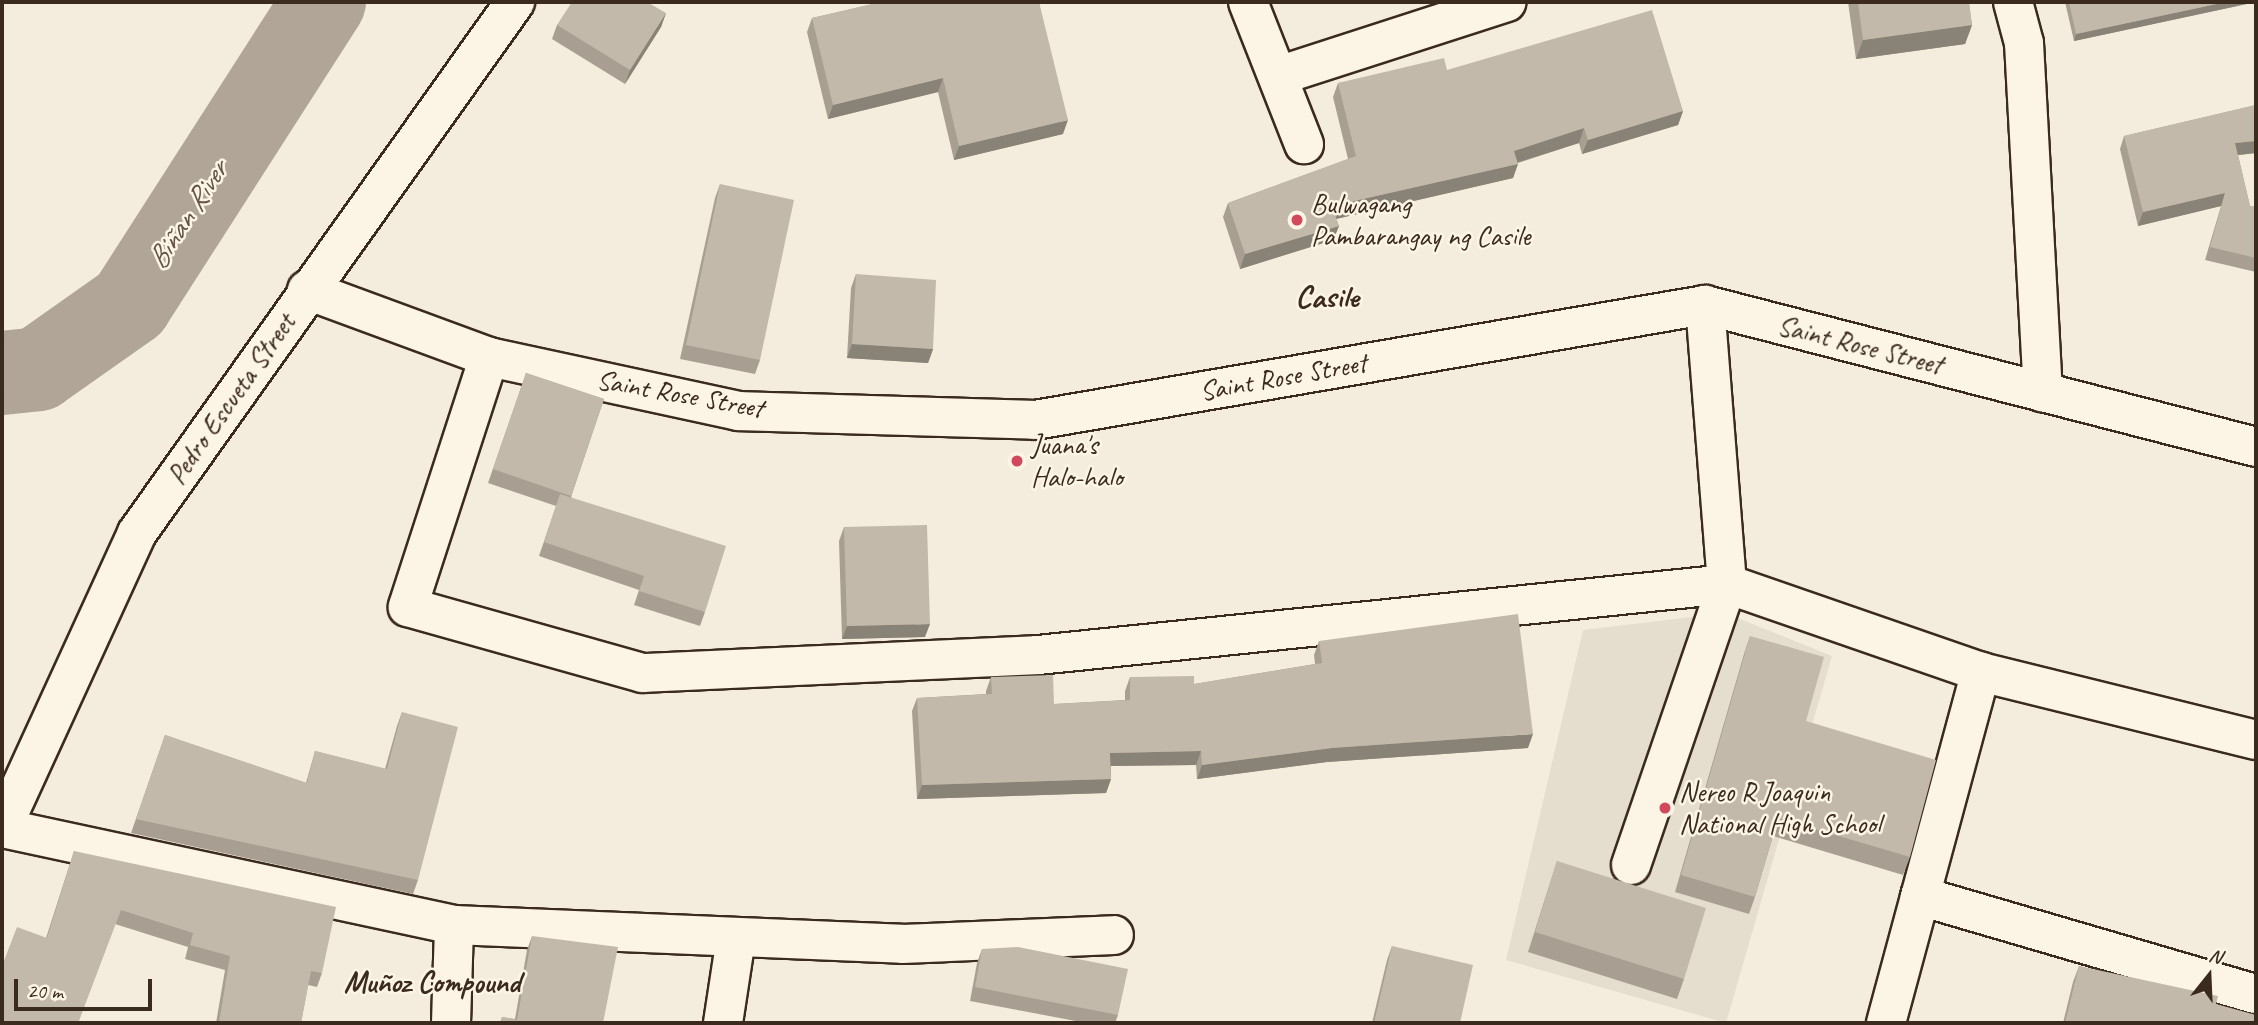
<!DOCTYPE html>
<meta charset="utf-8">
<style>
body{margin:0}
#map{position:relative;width:2258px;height:1025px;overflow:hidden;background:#f4eddd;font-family:Caveat,sans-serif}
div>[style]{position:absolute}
.built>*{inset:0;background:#e5ddce}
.river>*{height:84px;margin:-42px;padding:0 42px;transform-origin:42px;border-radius:42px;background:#b0a596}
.roads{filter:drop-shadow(2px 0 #3b2a1e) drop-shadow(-2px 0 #3b2a1e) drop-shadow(0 2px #3b2a1e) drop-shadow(0 -2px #3b2a1e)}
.minor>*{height:38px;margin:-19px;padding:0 19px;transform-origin:19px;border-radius:19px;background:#fcf5e5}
.wall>*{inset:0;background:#a89f92}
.shaded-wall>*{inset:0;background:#888277}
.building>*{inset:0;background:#c3b9aa}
.dots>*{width:19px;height:19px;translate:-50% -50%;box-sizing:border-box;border:4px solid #fcf5e5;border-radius:50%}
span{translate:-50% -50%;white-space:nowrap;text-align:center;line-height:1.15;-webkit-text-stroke:5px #fcf5e5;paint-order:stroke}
.poi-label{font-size:28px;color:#3b2a1e}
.left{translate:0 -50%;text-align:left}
.street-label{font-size:28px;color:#3b2a1e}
.water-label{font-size:30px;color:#645548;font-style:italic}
.neighbourhood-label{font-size:30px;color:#3b2a1e;font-weight:700}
.quarter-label{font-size:32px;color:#3b2a1e;font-weight:700}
.frame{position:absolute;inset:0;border:4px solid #3b2a1e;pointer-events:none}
.north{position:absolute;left:2174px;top:941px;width:70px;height:70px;-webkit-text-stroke:5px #fcf5e5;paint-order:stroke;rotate:18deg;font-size:19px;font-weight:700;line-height:28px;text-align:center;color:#3b2a1e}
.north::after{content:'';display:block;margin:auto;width:24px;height:32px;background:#3b2a1e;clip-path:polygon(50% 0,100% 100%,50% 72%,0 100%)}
.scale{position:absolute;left:14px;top:979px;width:138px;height:32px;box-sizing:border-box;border:4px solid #3b2a1e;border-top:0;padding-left:9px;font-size:21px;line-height:24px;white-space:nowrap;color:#3b2a1e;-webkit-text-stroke:5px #fcf5e5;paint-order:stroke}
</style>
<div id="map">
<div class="built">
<div style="clip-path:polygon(1725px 613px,1832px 656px,1726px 1023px,1506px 960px,1583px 630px)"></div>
</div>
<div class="river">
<div style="left:2px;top:373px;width:36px;rotate:-6deg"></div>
<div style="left:38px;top:369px;width:113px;rotate:-35.2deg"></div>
<div style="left:130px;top:304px;width:359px;rotate:-57.3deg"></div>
</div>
<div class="roads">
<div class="minor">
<div style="left:1248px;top:2px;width:153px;rotate:68.5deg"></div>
<div style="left:2013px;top:2px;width:42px;rotate:75deg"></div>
<div style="left:2024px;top:43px;width:350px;rotate:86.9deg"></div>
<div style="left:1281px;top:75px;width:237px;rotate:-17.9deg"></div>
<div style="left:307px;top:290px;width:194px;rotate:20.2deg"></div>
<div style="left:489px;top:357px;width:255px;rotate:12.2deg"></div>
<div style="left:738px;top:411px;width:297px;rotate:1.7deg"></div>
<div style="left:1035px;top:420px;width:680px;rotate:-9.74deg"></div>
<div style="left:1705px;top:305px;width:569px;rotate:14.45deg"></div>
<div style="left:489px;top:357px;width:263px;rotate:108deg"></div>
<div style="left:408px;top:607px;width:244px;rotate:15.7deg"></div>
<div style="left:643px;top:673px;width:395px;rotate:-2.6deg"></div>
<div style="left:1038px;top:655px;width:693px;rotate:-5.88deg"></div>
<div style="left:1727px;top:584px;width:269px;rotate:19.1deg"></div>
<div style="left:1981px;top:672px;width:283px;rotate:13.9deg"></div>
<div style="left:2px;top:828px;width:462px;rotate:12.1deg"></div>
<div style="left:454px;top:925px;width:448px;rotate:2.4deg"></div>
<div style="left:902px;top:944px;width:212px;rotate:-2.4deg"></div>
<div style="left:2px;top:828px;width:324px;rotate:-65.4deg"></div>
<div style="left:137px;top:533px;width:652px;rotate:-54.55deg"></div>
<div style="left:1631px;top:865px;width:297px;rotate:-71.1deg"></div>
<div style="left:1727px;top:584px;width:280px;rotate:-94.5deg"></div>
<div style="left:1920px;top:896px;width:350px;rotate:16.3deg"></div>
<div style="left:451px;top:1023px;width:98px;rotate:-88.2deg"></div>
<div style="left:723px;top:1023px;width:86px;rotate:-81.3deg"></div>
<div style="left:1886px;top:1023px;width:364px;rotate:-74.9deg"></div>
</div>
</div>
<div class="wall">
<div style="clip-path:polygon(873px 2px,1039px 2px,1063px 134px,954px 160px,938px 92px,828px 119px,807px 32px,812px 18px,873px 4px)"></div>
<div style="clip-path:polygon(1848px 2px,1987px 2px,1969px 4px,1972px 25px,1965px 44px,1856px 59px)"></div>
<div style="clip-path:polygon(2065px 2px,2256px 2px,2074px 41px)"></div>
<div style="clip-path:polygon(666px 13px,661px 27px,625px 84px,552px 39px,557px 25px)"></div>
<div style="clip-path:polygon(1447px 70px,1683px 111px,1678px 125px,1582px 154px,1579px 143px,1518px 163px,1513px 178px,1336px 219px,1339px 226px,1333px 240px,1240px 269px,1223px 217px,1228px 203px,1348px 159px,1333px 97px,1338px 83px)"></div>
<div style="clip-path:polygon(2256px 105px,2256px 153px,2238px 155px,2250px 206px,2256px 207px,2256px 272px,2205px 260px,2221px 206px,2138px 226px,2120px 149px,2124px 136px)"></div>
<div style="clip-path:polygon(720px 184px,760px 360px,755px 374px,680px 359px,715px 198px)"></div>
<div style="clip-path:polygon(856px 274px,933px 349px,928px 363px,847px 358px,851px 288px)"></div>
<div style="clip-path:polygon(526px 373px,604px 399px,571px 497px,705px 612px,700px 626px,634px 605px,639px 590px,539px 556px,556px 506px,488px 483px)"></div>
<div style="clip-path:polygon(844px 527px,925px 637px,842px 639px,839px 541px)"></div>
<div style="clip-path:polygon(1750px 636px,1806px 721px,1910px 857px,1903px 875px,1773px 836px,1755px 897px,1749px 914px,1675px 892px,1744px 654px)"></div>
<div style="clip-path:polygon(1319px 641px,1528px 748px,1327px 762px,1197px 779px,1196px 765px,1111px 766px,1111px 779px,1106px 793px,917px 799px,912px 711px,917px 698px,986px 694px,986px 691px,991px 677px,1054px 704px,1125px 700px,1125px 691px,1130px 677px,1194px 684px,1315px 664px,1314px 655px)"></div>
<div style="clip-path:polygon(402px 712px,418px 880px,413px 894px,131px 833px,165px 735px,306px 783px,315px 751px,385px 769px,397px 726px)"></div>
<div style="clip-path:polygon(74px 851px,322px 973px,317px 987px,308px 985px,301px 1023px,216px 1023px,225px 970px,185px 959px,188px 947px,115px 924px,78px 1023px,2px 1023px,2px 966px,46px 938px)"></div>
<div style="clip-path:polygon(1557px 861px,1684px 979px,1677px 999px,1528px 952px)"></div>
<div style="clip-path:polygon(532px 936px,603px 1023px,500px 1023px,502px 1017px,515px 1019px,527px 950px)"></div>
<div style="clip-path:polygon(1392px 946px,1460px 1023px,1372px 1023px,1387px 960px)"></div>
<div style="clip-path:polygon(982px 949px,1118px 1015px,1115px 1023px,1086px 1023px,970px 1001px,977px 963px)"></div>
<div style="clip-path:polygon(2079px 966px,2216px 1004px,2256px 1023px,2063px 1023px,2073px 982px)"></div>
</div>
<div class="shaded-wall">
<div style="clip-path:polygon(1961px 2px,1987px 2px,1959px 5px)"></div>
<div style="clip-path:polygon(2226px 2px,2256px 2px,2074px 41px,2076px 34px)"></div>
<div style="clip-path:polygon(666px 13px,661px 27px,625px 84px,630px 70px)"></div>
<div style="clip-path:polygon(1972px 25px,1965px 44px,1856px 59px,1863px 40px)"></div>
<div style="clip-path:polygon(943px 78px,938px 92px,828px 119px,833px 105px)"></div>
<div style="clip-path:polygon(1683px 111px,1678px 125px,1582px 154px,1588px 140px)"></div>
<div style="clip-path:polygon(1068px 120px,1063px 134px,954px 160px,959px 146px)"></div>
<div style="clip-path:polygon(1584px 128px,1579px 143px,1509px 165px,1514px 151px)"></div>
<div style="clip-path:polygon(2256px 141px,2256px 153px,2230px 156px,2235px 143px)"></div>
<div style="clip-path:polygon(1518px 164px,1513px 178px,1327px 221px,1332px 206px)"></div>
<div style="clip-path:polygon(2225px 193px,2221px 206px,2138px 226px,2143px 212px)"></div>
<div style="clip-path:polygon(1339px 226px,1333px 240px,1240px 269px,1245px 254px)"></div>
<div style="clip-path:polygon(852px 344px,933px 349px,928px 363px,847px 358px)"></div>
<div style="clip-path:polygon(930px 624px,925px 637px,842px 639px,847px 626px)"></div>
<div style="clip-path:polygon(1533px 734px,1528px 748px,1327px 762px,1197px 779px,1202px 765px,1332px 748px)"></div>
<div style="clip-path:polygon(1201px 751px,1196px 765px,1105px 766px,1110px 753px)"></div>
<div style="clip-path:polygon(1111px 779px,1106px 793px,917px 799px,922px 785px)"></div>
</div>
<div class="building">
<div style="clip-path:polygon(572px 2px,647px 2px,666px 13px,630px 70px,557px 25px)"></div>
<div style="clip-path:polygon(881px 2px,1039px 2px,1068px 120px,959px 146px,943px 78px,833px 105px,812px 18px)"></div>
<div style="clip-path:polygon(1858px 2px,1969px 2px,1972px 25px,1863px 40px)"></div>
<div style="clip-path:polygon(2069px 2px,2226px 2px,2076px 34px)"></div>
<div style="clip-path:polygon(1652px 10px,1683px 111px,1588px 140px,1584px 128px,1514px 151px,1518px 164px,1332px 206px,1339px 226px,1245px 254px,1228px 203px,1356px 156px,1338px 83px,1444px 58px,1447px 70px)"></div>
<div style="clip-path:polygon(2256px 105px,2256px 141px,2235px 143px,2250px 206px,2256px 207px,2256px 258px,2210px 247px,2225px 193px,2143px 212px,2124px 136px)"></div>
<div style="clip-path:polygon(720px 184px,794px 200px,760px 360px,686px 345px)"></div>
<div style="clip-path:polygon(856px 274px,936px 280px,933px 349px,852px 344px)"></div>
<div style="clip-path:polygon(526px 373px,604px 399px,571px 496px,493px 469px)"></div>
<div style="clip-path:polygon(560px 494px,726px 546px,705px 612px,639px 591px,644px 576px,544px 542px)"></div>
<div style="clip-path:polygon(927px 525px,930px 624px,847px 626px,844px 527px)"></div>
<div style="clip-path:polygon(1518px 614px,1533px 734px,1332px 748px,1202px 765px,1201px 751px,1110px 753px,1111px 779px,922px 785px,917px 698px,992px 694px,991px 677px,1053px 675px,1054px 704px,1130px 700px,1130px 677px,1194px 676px,1194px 684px,1322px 663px,1319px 641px)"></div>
<div style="clip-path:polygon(1750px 636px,1824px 657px,1806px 721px,1936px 760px,1910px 857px,1778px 818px,1755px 897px,1681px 875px)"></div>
<div style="clip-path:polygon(402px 712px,458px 727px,418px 880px,136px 819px,165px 735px,307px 783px,315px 751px,387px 769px)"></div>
<div style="clip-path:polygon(74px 851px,336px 907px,322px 973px,311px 971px,301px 1023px,219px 1023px,230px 956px,190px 945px,193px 933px,121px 910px,78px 1023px,5px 1023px,2px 1022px,2px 966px,17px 927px,47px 938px)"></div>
<div style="clip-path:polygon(1557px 861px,1706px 908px,1684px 979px,1535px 932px)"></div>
<div style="clip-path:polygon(532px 936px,618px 947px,603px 1023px,501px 1023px,502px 1017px,517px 1020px)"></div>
<div style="clip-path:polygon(1392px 946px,1473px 965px,1460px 1023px,1374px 1023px)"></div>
<div style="clip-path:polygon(1018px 947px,1128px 969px,1118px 1015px,975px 987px,982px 949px)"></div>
<div style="clip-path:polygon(2079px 966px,2218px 996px,2216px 1004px,2256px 1015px,2256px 1023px,2065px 1023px)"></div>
</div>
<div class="dots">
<div style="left:1297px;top:220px;background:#d1495b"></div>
<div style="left:1017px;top:461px;background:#d1495b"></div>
<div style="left:1665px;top:808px;background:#d1495b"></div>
</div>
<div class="poi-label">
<span class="left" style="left:1311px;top:220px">Bulwagang<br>Pambarangay ng Casile</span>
<span class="left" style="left:1031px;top:461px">Juana's<br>Halo-halo</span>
<span class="left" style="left:1679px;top:808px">Nereo R Joaquin<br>National High School</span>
</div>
<div class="street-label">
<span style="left:1860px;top:345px;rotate:14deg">Saint Rose Street</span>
<span style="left:1283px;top:377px;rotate:-10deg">Saint Rose Street</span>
<span style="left:680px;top:394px;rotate:10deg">Saint Rose Street</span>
<span style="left:231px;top:399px;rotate:-55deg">Pedro Escueta Street</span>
</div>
<div class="water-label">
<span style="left:187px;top:215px;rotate:-57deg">Biñan River</span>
</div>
<div class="neighbourhood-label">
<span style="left:432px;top:982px">Muñoz Compound</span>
</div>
<div class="quarter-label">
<span style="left:1327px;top:297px">Casile</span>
</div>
<div class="frame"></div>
<div class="north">N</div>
<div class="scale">20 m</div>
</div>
